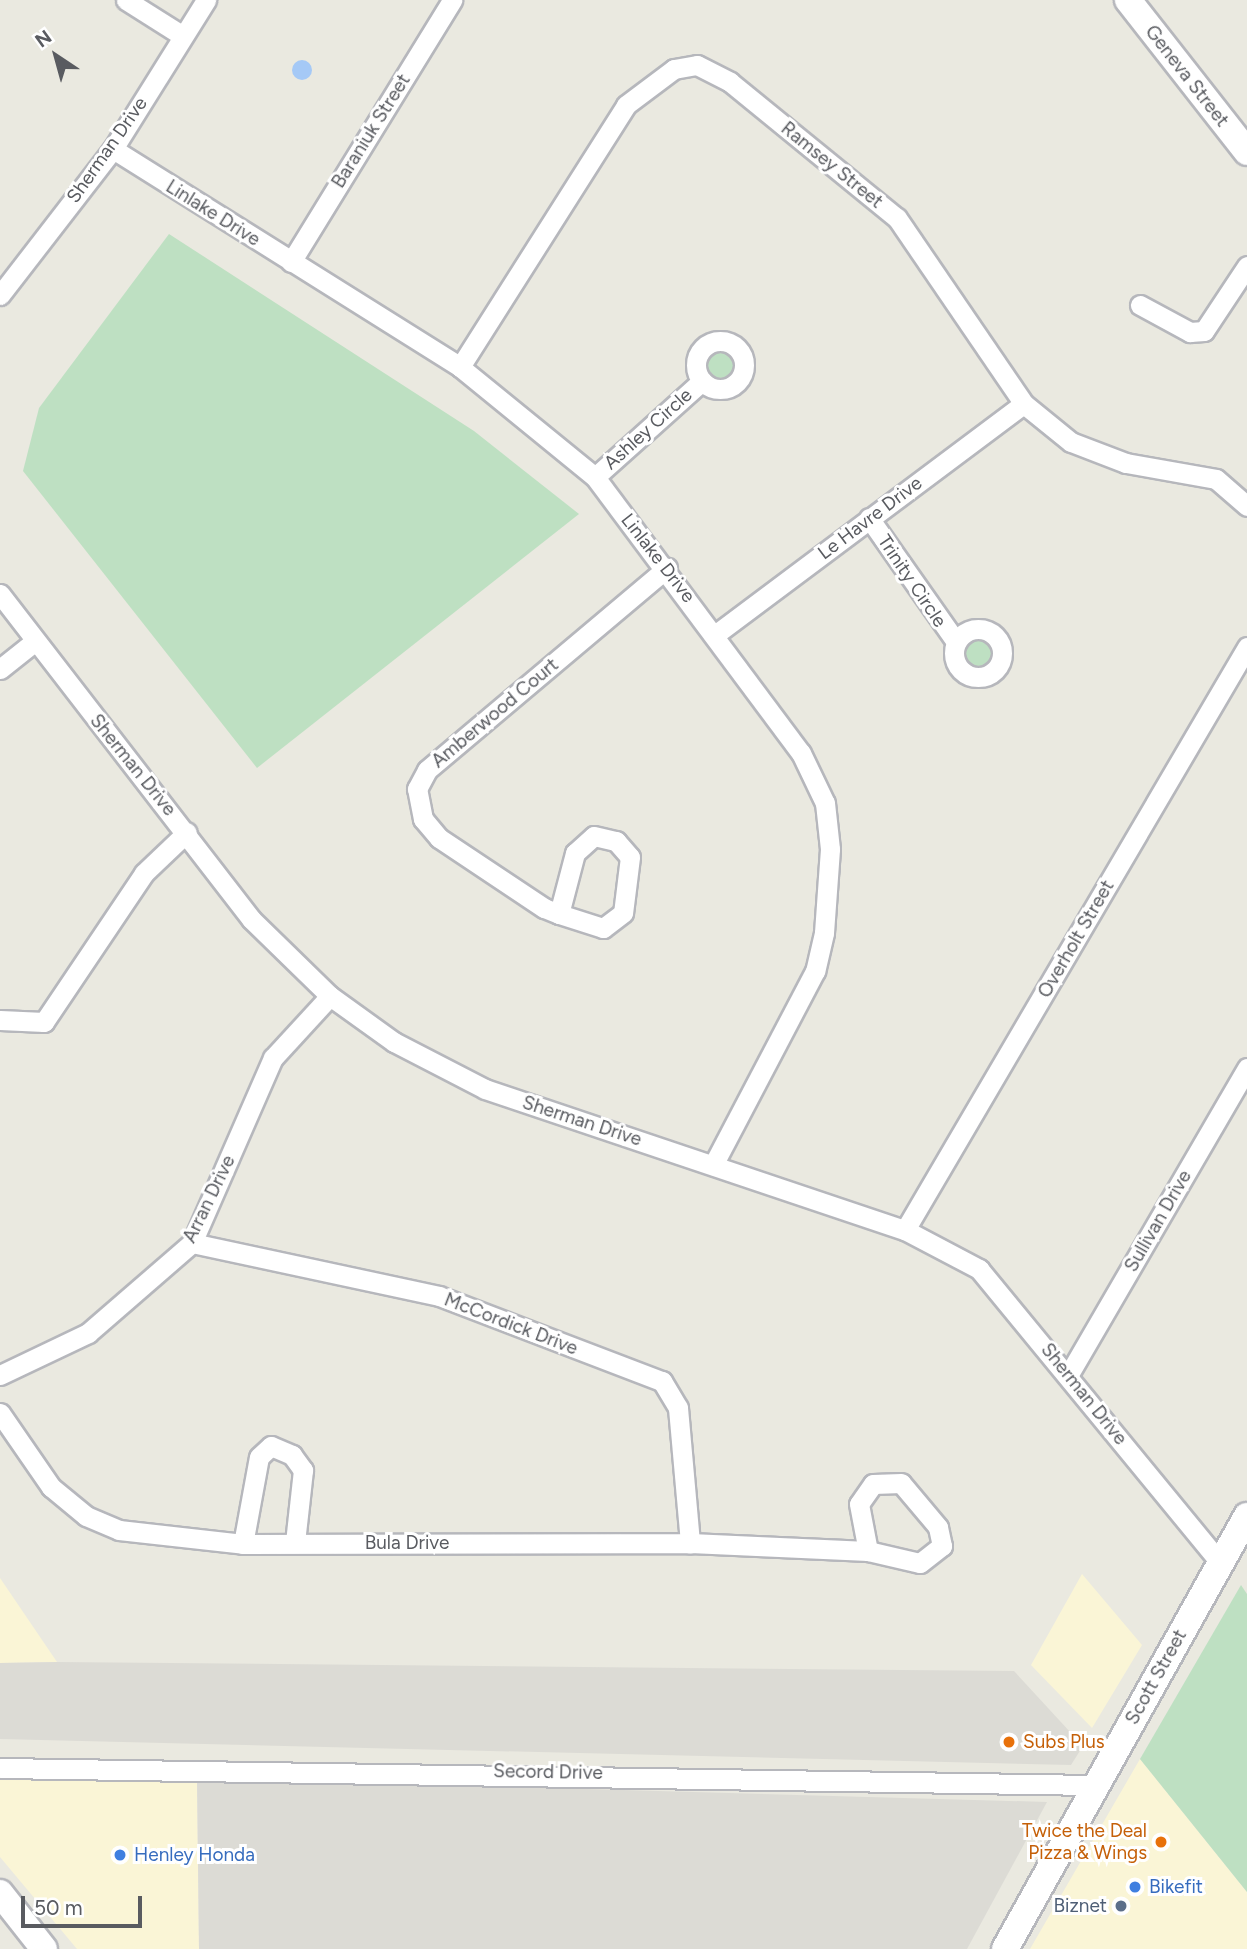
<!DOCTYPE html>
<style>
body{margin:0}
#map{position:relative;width:1247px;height:1949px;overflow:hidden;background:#eae9e0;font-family:Figtree,sans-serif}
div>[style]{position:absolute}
.commercial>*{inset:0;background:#faf5d6}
.industrial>*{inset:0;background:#dcdbd5}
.green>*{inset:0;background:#bee0c2}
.round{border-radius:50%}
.water>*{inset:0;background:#a5c9f6}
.roads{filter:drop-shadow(2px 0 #b6b7bc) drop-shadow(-2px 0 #b6b7bc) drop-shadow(0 2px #b6b7bc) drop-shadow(0 -2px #b6b7bc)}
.minor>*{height:19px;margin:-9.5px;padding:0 9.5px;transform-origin:9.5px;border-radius:9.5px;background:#fff}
.minor>.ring{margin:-9.5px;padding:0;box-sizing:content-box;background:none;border:19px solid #fff;border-radius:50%}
.secondary>*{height:26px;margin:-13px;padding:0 13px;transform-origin:13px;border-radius:13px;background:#fff}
.dots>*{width:19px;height:19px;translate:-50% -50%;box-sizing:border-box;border:4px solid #fff;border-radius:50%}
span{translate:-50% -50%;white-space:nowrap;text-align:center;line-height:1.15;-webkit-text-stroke:6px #fff;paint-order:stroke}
.street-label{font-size:19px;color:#595b60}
.food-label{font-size:19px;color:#c56008}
.left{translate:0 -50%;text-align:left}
.right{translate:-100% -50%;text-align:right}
.shop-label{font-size:19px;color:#366cbe}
.service-label{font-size:19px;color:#4e5e75}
.north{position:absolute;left:21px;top:21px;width:70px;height:70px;-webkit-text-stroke:5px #fff;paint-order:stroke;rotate:324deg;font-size:19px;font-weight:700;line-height:28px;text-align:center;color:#595b60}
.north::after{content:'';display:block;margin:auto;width:24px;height:32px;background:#595b60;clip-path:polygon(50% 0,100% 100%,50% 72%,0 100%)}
.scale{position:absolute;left:21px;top:1896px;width:121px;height:32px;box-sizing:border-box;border:4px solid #595b60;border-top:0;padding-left:9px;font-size:21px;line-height:24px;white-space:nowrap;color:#595b60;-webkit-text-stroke:5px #fff;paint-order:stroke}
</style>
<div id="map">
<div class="commercial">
<div style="clip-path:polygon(1082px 1574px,1142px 1645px,1092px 1728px,1031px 1665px)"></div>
<div style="clip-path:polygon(0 1578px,57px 1662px,0 1663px)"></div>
<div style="clip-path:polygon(1140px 1759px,1247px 1892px,1247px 1949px,1030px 1949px)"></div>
<div style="clip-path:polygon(197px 1778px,199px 1949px,77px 1949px,0 1857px,0 1780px)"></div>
</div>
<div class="industrial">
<div style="clip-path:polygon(57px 1662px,1014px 1671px,1083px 1746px,1071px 1765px,0 1739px,0 1663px)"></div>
<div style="clip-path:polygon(197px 1778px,1047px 1802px,967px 1949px,199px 1949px)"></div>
</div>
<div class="green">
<div style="clip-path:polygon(169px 234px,474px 431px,579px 514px,257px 768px,23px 471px,39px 408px)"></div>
<div class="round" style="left:705px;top:350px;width:30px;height:30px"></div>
<div class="round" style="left:963px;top:638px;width:30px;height:30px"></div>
<div style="clip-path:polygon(1241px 1585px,1247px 1594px,1247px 1892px,1140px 1759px)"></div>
</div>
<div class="water">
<div class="round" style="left:292px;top:60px;width:20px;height:20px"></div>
</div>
<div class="roads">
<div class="minor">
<div style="left:126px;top:0;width:67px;rotate:32.3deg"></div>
<div style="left:113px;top:149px;width:410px;rotate:32.1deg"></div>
<div style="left:460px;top:367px;width:174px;rotate:39.2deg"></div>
<div style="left:595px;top:477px;width:344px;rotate:53.3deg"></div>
<div style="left:801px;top:753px;width:55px;rotate:64.4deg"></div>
<div style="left:825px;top:803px;width:46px;rotate:83.8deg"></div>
<div style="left:830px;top:849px;width:84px;rotate:94.1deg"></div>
<div style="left:824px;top:933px;width:39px;rotate:103deg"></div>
<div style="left:815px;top:971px;width:219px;rotate:117.7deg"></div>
<div style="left:291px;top:262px;width:308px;rotate:-58.4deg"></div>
<div style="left:0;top:295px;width:185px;rotate:-52.3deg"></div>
<div style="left:113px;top:149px;width:176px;rotate:-58deg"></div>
<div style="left:1140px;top:305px;width:57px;rotate:28.4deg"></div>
<div style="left:1190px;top:332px;width:14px;rotate:-4deg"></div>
<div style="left:1204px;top:331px;width:78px;rotate:-56.5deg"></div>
<div class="ring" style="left:696px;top:341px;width:29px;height:29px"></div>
<div style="left:460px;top:367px;width:310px;rotate:-57.6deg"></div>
<div style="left:626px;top:105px;width:60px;rotate:-36.9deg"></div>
<div style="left:674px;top:69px;width:23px;rotate:-10deg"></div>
<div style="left:697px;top:65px;width:37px;rotate:27deg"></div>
<div style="left:730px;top:82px;width:215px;rotate:39.2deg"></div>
<div style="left:897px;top:218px;width:225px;rotate:55.7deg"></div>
<div style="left:1024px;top:404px;width:60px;rotate:39deg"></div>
<div style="left:1071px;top:442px;width:59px;rotate:20.9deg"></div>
<div style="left:1126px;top:463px;width:91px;rotate:10.1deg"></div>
<div style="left:1216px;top:479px;width:41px;rotate:41.1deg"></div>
<div style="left:595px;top:477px;width:144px;rotate:-41.9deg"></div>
<div style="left:869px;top:518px;width:151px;rotate:54.9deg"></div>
<div style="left:0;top:594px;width:411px;rotate:52.3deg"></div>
<div style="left:251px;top:919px;width:110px;rotate:44.3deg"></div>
<div style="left:330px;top:996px;width:79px;rotate:35.7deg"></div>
<div style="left:394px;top:1042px;width:102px;rotate:27.3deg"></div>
<div style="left:485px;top:1089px;width:443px;rotate:18.6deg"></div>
<div style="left:905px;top:1230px;width:84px;rotate:27.8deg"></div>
<div style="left:979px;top:1269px;width:379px;rotate:50.6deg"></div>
<div class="ring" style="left:954px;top:629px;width:29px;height:29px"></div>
<div style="left:716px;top:634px;width:384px;rotate:-36.8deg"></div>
<div style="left:0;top:669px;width:43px;rotate:-38.5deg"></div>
<div style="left:559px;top:914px;width:63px;rotate:-75.3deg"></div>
<div style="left:575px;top:853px;width:25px;rotate:-42deg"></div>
<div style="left:594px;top:836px;width:23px;rotate:13deg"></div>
<div style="left:616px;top:841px;width:21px;rotate:49deg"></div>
<div style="left:630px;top:857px;width:56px;rotate:97.1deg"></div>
<div style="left:623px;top:913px;width:25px;rotate:143deg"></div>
<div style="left:603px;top:928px;width:46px;rotate:-162.3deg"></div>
<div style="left:559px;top:914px;width:16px;rotate:-158deg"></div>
<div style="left:544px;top:908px;width:126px;rotate:-146.3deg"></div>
<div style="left:439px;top:838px;width:25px;rotate:-130deg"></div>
<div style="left:423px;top:819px;width:31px;rotate:-101deg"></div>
<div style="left:417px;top:789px;width:21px;rotate:-62deg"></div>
<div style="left:427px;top:770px;width:314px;rotate:-40.1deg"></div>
<div style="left:0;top:1020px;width:44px;rotate:2.6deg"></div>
<div style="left:44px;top:1022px;width:179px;rotate:-56.1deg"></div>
<div style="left:144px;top:873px;width:59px;rotate:-43.6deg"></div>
<div style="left:905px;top:1230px;width:676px;rotate:-59.6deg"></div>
<div style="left:192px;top:1243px;width:253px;rotate:12.1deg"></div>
<div style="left:439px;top:1296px;width:239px;rotate:20.9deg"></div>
<div style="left:662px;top:1381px;width:31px;rotate:59deg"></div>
<div style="left:678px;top:1408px;width:136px;rotate:84.9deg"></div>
<div style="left:1069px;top:1374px;width:354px;rotate:-59.8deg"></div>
<div style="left:0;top:1375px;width:98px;rotate:-25.5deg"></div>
<div style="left:88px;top:1333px;width:138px;rotate:-40.9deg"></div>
<div style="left:192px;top:1243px;width:202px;rotate:-66.4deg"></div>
<div style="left:273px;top:1058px;width:84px;rotate:-47.4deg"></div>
<div style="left:0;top:1413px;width:90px;rotate:55.4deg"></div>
<div style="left:51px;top:1487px;width:45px;rotate:39.6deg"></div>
<div style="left:86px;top:1516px;width:36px;rotate:23deg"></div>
<div style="left:119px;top:1530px;width:125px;rotate:6.4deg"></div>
<div style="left:243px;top:1544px;width:447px;rotate:-0.1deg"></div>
<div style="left:690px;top:1543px;width:178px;rotate:2.6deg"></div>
<div style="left:868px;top:1551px;width:53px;rotate:13deg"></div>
<div style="left:920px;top:1563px;width:28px;rotate:-38deg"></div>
<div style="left:942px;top:1546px;width:19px;rotate:-102deg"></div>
<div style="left:938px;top:1527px;width:57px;rotate:-130.1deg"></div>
<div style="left:901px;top:1483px;width:28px;rotate:178deg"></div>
<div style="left:873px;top:1484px;width:24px;rotate:125deg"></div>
<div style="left:859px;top:1504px;width:48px;rotate:79.2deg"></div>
<div style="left:243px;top:1544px;width:88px;rotate:-79.6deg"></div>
<div style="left:259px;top:1457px;width:16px;rotate:-43deg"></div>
<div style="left:271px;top:1446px;width:23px;rotate:23deg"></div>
<div style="left:292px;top:1455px;width:19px;rotate:54deg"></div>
<div style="left:303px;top:1470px;width:73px;rotate:96.3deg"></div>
<div style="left:0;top:1768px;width:1097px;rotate:0.89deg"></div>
</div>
<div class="secondary">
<div style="left:1128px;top:0;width:193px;rotate:51.9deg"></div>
<div style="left:0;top:1893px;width:71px;rotate:51.8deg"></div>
<div style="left:1005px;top:1949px;width:496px;rotate:-60.8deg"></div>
</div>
</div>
<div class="dots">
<div style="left:1009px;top:1742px;background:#e8710a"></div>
<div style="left:1161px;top:1842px;background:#e8710a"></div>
<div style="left:120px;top:1855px;background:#3f7fe0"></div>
<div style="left:1135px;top:1887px;background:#3f7fe0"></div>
<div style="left:1121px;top:1906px;background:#5c6f8a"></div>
</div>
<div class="street-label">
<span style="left:1187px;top:76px;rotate:52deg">Geneva Street</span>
<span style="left:371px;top:131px;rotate:-58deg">Baraniuk Street</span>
<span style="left:107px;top:150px;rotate:-55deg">Sherman Drive</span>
<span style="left:832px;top:165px;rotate:39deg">Ramsey Street</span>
<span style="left:213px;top:213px;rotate:32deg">Linlake Drive</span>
<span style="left:648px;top:429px;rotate:-42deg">Ashley Circle</span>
<span style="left:870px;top:518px;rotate:-37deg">Le Havre Drive</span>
<span style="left:658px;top:558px;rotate:52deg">Linlake Drive</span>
<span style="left:912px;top:581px;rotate:56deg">Trinity Circle</span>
<span style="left:495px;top:713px;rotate:-40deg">Amberwood Court</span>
<span style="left:133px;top:765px;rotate:51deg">Sherman Drive</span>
<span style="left:1076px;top:939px;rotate:-60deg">Overholt Street</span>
<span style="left:582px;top:1121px;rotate:18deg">Sherman Drive</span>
<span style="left:209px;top:1199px;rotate:-64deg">Arran Drive</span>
<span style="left:1158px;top:1221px;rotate:-60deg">Sullivan Drive</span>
<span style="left:511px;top:1324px;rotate:21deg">McCordick Drive</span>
<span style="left:1084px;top:1394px;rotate:51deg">Sherman Drive</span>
<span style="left:407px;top:1543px">Bula Drive</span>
<span style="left:1156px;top:1677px;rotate:-61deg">Scott Street</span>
<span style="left:548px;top:1772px;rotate:1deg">Secord Drive</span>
</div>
<div class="food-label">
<span class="left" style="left:1023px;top:1742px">Subs Plus</span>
<span class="right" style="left:1147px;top:1842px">Twice the Deal<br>Pizza &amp; Wings</span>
</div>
<div class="shop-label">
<span class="left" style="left:134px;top:1855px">Henley Honda</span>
<span class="left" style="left:1149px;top:1887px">Bikefit</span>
</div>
<div class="service-label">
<span class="right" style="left:1107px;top:1906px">Biznet</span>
</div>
<div class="north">N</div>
<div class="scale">50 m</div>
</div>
